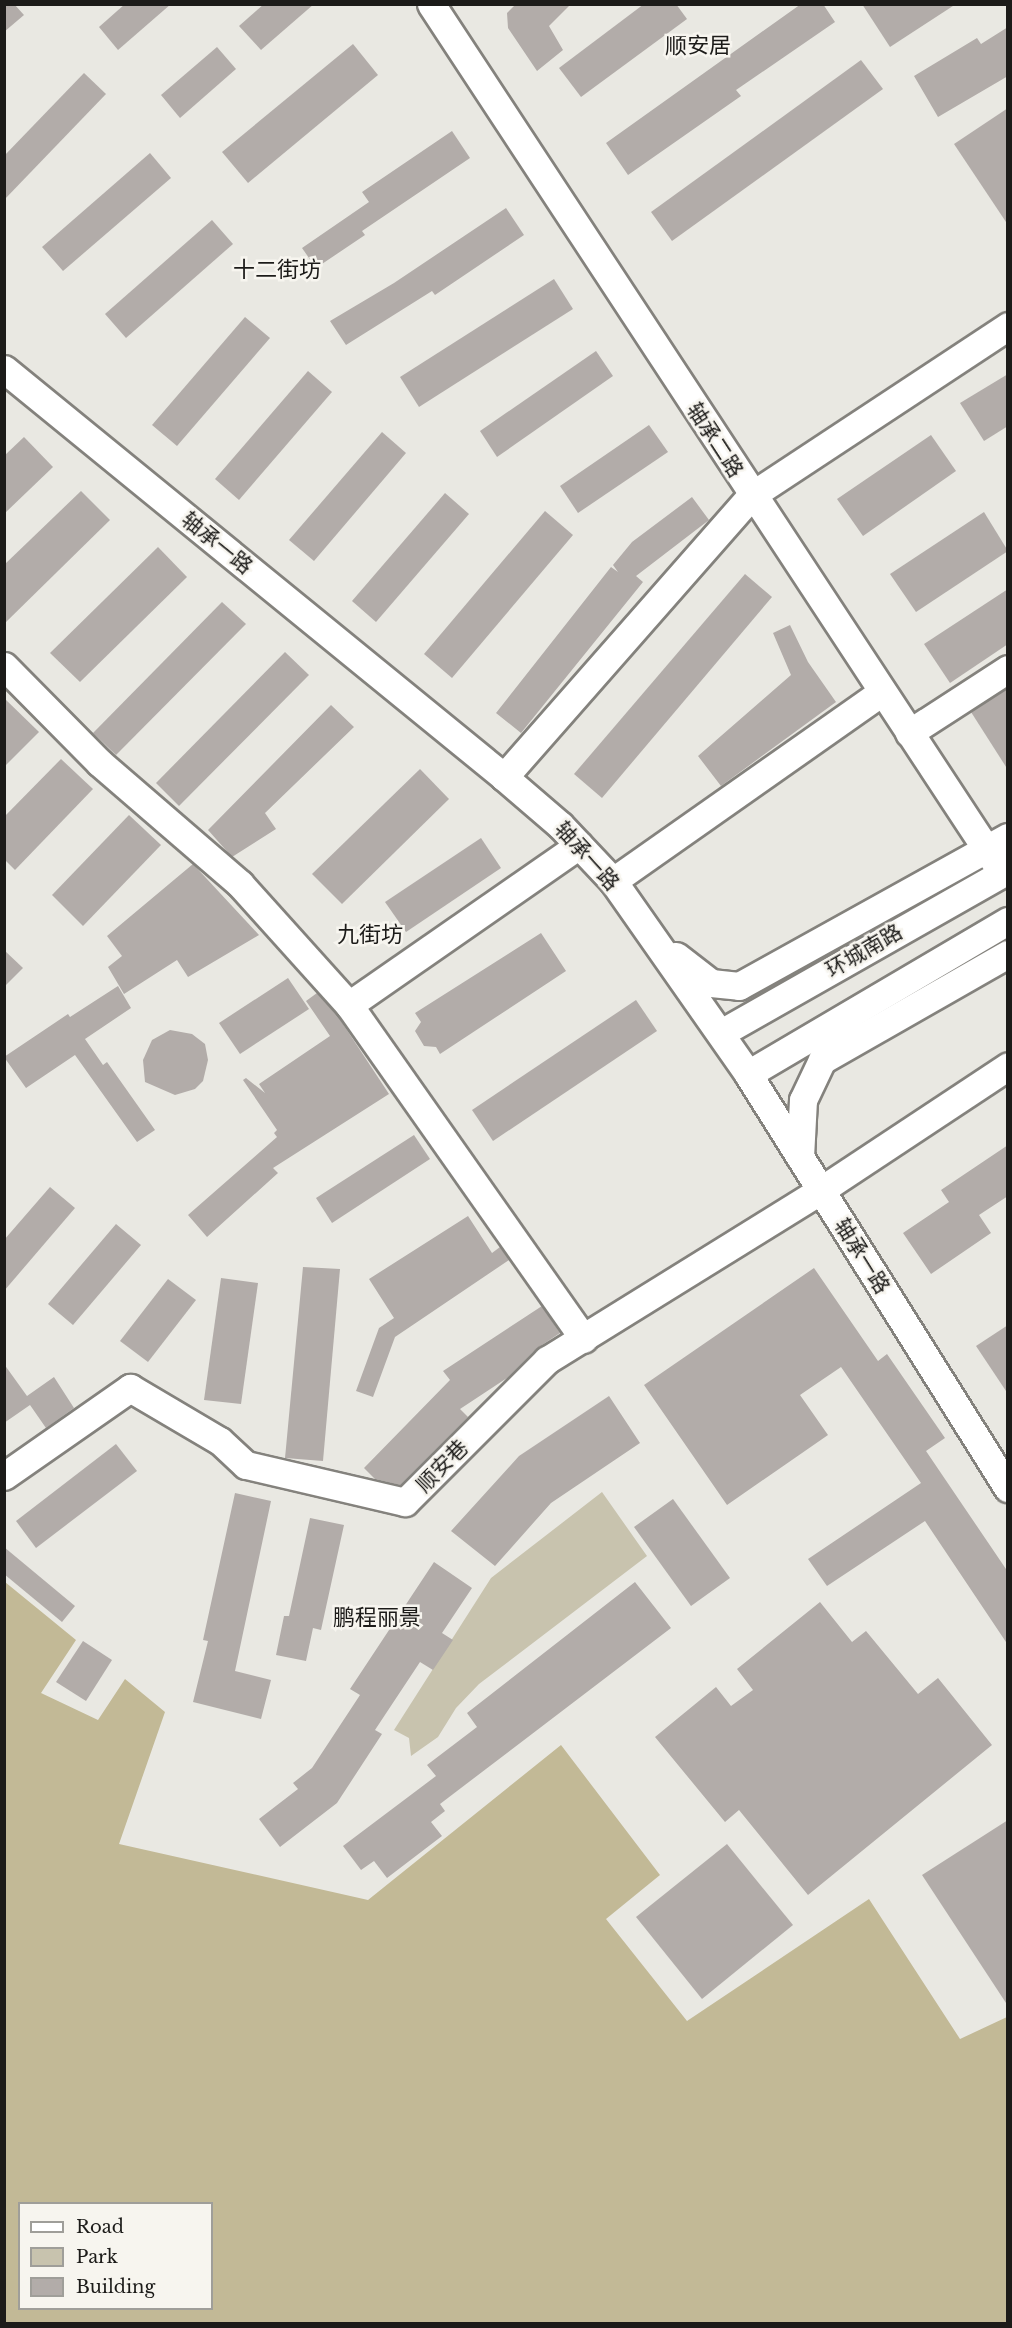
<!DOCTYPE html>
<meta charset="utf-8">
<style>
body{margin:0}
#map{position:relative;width:1012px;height:2328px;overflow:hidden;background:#e9e8e2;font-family:"Libre Baskerville","Noto Sans SC",serif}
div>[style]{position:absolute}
.green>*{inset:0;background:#c8c3ae}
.forest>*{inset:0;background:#c2b996}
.building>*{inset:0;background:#b2aca9}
.roads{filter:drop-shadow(2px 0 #84827d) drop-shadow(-2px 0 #84827d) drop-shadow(0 2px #84827d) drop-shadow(0 -2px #84827d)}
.minor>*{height:27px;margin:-13.5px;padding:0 13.5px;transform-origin:13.5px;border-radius:13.5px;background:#fff}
span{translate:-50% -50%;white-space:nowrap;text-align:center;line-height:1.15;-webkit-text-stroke:5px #f7f5ef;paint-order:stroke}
.street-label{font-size:21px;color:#1c1b19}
.neighbourhood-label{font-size:22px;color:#1c1b19}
.frame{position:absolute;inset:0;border:6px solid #1c1b19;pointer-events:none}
.legend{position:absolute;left:18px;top:2202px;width:195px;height:108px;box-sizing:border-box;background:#f7f5ef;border:2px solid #9f9e99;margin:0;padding:8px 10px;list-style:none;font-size:18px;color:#1c1b19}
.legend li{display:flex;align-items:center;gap:12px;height:30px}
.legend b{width:30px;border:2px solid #9f9e99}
</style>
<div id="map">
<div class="green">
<div style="clip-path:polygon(602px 1492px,647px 1556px,479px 1684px,456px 1708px,438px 1737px,411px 1756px,409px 1738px,394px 1730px,491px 1578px)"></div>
</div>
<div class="forest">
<div style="clip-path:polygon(evenodd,5px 1582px,76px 1640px,41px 1693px,98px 1720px,125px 1679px,165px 1712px,119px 1844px,368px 1900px,561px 1745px,660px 1875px,606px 1919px,687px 2021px,869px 1899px,960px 2039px,1007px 2017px,1007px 2323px,5px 2323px,5px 1582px,20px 2204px,212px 2204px,212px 2308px,20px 2308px,20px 2204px)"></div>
</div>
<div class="building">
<div style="clip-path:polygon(4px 4px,14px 4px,24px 15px,4px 32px)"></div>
<div style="clip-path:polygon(125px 4px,171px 4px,118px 50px,99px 27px)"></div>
<div style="clip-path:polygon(264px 4px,314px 4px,261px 50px,239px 26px)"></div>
<div style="clip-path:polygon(516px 4px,571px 4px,549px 26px,563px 50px,537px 71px,508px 28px,507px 13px)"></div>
<div style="clip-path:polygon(644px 4px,676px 4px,687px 19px,581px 97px,559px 68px)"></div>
<div style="clip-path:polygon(801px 4px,823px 4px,835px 22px,736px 90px,741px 96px,628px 175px,606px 143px)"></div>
<div style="clip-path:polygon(862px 4px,956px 4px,890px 47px)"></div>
<div style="clip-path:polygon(1008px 27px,1008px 76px,938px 117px,914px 76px,977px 38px,981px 44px)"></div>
<div style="clip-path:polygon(353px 44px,378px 75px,248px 183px,222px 152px)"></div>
<div style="clip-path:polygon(217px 47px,236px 69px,180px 118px,161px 95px)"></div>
<div style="clip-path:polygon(861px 60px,883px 89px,672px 241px,651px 212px)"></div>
<div style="clip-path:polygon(84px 73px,106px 94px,4px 200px,4px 156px)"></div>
<div style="clip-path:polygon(1008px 108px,1008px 225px,954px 144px)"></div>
<div style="clip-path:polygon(452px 131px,470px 158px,362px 231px,365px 235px,316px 268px,302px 248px,369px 202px,362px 192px)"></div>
<div style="clip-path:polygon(150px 153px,171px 178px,63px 271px,42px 247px)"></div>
<div style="clip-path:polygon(506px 208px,524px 235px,435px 295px,432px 291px,346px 345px,330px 321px,394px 283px)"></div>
<div style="clip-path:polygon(212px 220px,233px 244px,126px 338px,105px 314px)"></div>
<div style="clip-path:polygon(554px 279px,573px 309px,419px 407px,400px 377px)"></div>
<div style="clip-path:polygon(245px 317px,270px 338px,177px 446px,152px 425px)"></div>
<div style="clip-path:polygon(596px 351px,613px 376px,497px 457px,480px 431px)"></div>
<div style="clip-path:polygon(308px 371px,332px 392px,239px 500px,215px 479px)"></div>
<div style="clip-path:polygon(1008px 374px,1008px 426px,984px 441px,960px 403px)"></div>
<div style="clip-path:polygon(649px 425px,668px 452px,578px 513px,560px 486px)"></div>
<div style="clip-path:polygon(382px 432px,406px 453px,314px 561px,289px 540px)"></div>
<div style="clip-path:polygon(931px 435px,956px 471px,863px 536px,837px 499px)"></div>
<div style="clip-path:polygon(24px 437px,53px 467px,4px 514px,4px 456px)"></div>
<div style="clip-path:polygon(81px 491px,110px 520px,4px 624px,4px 565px)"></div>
<div style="clip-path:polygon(445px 493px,469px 514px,376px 622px,352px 601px)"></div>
<div style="clip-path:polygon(692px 497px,709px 520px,636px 576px,643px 582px,521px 733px,496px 713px,611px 567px,618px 572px,613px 565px,632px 542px)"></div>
<div style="clip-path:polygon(545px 511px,573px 535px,452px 678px,424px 654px)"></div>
<div style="clip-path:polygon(984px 512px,1008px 551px,916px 612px,890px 574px)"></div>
<div style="clip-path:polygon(158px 547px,187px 577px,80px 682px,50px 653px)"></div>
<div style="clip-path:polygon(745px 574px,772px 597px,602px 798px,574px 774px)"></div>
<div style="clip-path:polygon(1008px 589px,1008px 644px,950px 683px,924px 644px)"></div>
<div style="clip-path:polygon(222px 602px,246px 624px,116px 755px,93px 733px)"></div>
<div style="clip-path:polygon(790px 625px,808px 662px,836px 702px,721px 786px,698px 756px,791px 675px,773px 633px)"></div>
<div style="clip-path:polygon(285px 652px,309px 675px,179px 806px,156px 783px)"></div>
<div style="clip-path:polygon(1008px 688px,1008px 770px,971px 712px)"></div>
<div style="clip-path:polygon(4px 698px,39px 732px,4px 767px)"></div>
<div style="clip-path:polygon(331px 705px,354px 727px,265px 813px,276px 829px,232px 857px,208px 830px)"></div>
<div style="clip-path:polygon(61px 759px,93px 789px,15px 870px,4px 859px,4px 817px)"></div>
<div style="clip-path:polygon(420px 769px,449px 799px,342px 904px,312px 874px)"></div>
<div style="clip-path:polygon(129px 815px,161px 845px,83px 926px,52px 895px)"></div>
<div style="clip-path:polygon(481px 838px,501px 868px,406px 932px,385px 902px)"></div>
<div style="clip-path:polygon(193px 864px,259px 935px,188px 977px,177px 960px,124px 994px,108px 967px,122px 956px,107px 936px)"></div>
<div style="clip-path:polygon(541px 933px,566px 971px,440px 1054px,436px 1047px,424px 1046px,415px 1031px,421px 1022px,415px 1013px)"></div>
<div style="clip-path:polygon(4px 950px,23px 968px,4px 987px)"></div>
<div style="clip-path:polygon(288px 978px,309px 1009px,240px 1054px,219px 1023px)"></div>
<div style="clip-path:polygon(118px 986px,131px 1008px,85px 1039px,103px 1065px,107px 1062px,155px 1130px,137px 1142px,75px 1055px,26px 1088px,4px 1057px,68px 1014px,70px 1017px)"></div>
<div style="clip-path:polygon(317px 993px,337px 1015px,389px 1094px,273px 1168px,278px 1173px,207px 1237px,188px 1215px,277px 1137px,274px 1133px,277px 1130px,243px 1080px,246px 1078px,265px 1093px,259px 1084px,330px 1036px,306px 1001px)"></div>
<div style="clip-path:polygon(636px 1000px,657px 1031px,493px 1141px,472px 1110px)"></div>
<div style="clip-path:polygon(170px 1030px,192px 1034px,205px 1044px,208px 1060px,203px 1081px,195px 1089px,175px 1095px,145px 1082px,143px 1060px,152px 1040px)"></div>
<div style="clip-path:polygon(414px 1135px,430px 1159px,332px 1223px,316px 1198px)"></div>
<div style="clip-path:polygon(1008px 1145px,1008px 1196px,979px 1215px,991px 1233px,931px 1274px,903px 1233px,949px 1202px,941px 1190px)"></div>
<div style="clip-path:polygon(50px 1187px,75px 1208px,4px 1291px,4px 1240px)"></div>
<div style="clip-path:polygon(468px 1216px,492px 1253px,500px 1247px,509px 1260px,395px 1337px,373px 1397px,356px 1391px,379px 1328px,394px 1318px,369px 1279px)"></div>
<div style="clip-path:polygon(116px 1224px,141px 1245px,73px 1325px,48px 1304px)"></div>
<div style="clip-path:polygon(303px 1267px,340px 1269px,323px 1461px,285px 1458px)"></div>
<div style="clip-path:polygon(814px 1268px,878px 1361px,887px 1354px,945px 1438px,926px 1451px,1008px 1572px,1008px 1645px,925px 1521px,827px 1586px,808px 1559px,921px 1483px,841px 1367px,800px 1395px,828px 1435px,727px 1505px,644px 1385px)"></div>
<div style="clip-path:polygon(221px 1278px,258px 1283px,241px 1404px,204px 1400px)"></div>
<div style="clip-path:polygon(168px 1279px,196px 1300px,148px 1362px,120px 1341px)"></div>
<div style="clip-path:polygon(542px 1306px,560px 1333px,536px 1349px,507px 1378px,460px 1409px,468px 1417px,400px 1485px,375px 1479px,364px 1468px,450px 1380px,443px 1371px)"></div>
<div style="clip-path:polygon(1008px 1325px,1008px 1394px,976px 1346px)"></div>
<div style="clip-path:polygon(4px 1364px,27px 1396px,54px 1377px,74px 1408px,46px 1428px,30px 1405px,4px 1423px)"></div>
<div style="clip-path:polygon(609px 1396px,640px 1443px,551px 1503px,495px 1566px,451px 1531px,519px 1456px)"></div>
<div style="clip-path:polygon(116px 1444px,137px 1471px,36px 1548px,16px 1521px)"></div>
<div style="clip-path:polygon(235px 1493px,271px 1501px,235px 1671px,271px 1680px,261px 1719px,193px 1702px,208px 1641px,203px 1640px)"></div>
<div style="clip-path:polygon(673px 1499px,730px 1578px,691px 1606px,634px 1527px)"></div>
<div style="clip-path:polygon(310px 1518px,344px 1525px,321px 1630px,313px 1628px,306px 1661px,276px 1655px,284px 1616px,289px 1616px)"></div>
<div style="clip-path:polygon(4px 1547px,75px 1606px,62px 1622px,4px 1574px)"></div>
<div style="clip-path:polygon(434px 1562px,472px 1588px,442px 1633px,453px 1640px,433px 1670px,420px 1662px,375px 1730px,382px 1734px,337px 1803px,280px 1847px,259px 1819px,298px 1789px,293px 1783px,312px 1768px,360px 1695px,350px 1689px)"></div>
<div style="clip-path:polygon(635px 1582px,671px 1628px,440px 1804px,445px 1811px,431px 1822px,442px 1836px,387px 1878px,374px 1861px,361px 1870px,343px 1846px,436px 1776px,427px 1765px,477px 1727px,467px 1713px)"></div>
<div style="clip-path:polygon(820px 1602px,852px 1642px,866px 1631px,918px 1694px,938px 1678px,992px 1745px,808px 1895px,739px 1810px,725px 1822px,655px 1737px,716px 1687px,731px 1706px,753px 1690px,737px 1669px)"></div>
<div style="clip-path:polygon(83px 1641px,112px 1660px,86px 1701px,56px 1682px)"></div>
<div style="clip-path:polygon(1008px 1820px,1008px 2006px,922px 1875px)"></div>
<div style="clip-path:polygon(727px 1844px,793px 1925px,702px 1999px,636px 1917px)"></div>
</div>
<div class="roads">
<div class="minor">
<div style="left:431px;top:4px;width:1040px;rotate:56.69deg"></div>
<div style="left:4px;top:369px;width:645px;rotate:39.21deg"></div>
<div style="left:504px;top:777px;width:74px;rotate:40.6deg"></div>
<div style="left:560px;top:825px;width:77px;rotate:46.6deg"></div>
<div style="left:613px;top:881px;width:236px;rotate:55deg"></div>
<div style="left:748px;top:1074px;width:489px;rotate:57.9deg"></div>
<div style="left:4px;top:666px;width:136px;rotate:45.3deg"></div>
<div style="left:100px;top:763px;width:185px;rotate:40.8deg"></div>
<div style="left:240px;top:884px;width:163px;rotate:48deg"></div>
<div style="left:349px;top:1005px;width:408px;rotate:54.9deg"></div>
<div style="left:909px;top:733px;width:118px;rotate:-32.9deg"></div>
<div style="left:504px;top:777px;width:376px;rotate:-48.7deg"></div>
<div style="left:752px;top:495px;width:307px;rotate:-33.4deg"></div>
<div style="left:613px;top:881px;width:329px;rotate:-35.1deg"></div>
<div style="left:676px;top:956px;width:44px;rotate:37.6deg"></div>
<div style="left:711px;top:983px;width:28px;rotate:6deg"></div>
<div style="left:739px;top:986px;width:308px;rotate:-29deg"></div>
<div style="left:349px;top:1005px;width:280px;rotate:-34.8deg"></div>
<div style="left:721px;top:1033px;width:330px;rotate:-29.6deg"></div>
<div style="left:748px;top:1074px;width:302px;rotate:-30.5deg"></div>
<div style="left:800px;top:1157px;width:57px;rotate:-87deg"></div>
<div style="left:803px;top:1100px;width:44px;rotate:-64.6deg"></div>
<div style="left:822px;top:1060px;width:214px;rotate:-29.7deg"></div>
<div style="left:4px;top:1476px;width:154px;rotate:-34.9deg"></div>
<div style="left:130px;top:1388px;width:104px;rotate:30.5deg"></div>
<div style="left:220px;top:1441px;width:35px;rotate:43deg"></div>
<div style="left:246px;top:1465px;width:163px;rotate:13.1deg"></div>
<div style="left:405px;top:1502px;width:201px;rotate:-45deg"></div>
<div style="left:547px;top:1360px;width:322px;rotate:-31.8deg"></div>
<div style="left:821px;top:1190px;width:224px;rotate:-33.5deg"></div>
</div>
</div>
<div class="street-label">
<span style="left:715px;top:440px;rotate:57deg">轴承二路</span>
<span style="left:217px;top:543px;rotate:39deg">轴承一路</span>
<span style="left:587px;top:856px;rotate:48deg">轴承一路</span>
<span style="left:864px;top:951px;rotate:-30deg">环城南路</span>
<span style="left:862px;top:1256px;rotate:58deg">轴承一路</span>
<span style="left:442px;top:1466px;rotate:-45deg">顺安巷</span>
</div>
<div class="neighbourhood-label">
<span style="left:698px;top:46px">顺安居</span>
<span style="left:277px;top:270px">十二街坊</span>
<span style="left:370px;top:935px">九街坊</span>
<span style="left:377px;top:1618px">鹏程丽景</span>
</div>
<div class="frame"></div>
<ul class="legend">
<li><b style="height:8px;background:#fff"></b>Road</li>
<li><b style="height:16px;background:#c8c3ae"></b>Park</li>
<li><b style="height:16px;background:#b2aca9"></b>Building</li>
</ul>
</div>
